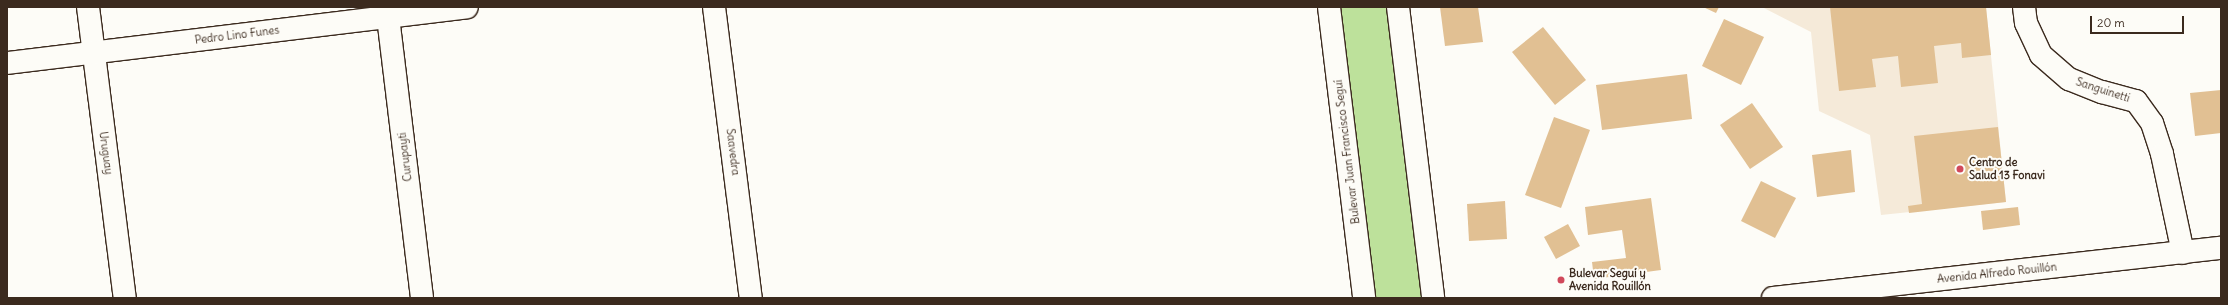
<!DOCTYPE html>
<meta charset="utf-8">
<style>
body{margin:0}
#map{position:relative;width:2228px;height:305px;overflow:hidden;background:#fdfcf7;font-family:Delius,sans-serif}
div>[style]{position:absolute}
.built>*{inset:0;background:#f5ead9}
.green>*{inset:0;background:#bde19b}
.building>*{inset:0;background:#e1c093}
.roads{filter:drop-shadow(1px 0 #3b2a1e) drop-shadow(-1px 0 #3b2a1e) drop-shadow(0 1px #3b2a1e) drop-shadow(0 -1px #3b2a1e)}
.minor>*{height:22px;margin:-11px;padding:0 11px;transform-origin:11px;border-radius:11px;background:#fdfcf7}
.tertiary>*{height:22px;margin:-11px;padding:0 11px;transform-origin:11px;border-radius:11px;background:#fdfcf7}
.secondary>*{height:22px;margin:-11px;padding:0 11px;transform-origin:11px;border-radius:11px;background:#fdfcf7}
.dots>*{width:11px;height:11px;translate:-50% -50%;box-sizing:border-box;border:2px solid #fdfcf7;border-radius:50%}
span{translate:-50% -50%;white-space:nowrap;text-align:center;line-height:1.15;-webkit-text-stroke:4px #fdfcf7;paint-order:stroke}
.street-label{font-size:11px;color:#3b2a1e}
.poi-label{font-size:11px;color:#3b2a1e;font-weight:700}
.left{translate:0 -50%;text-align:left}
.frame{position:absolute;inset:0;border:8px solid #3b2a1e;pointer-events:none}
.scale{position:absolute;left:2090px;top:16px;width:94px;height:18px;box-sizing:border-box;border:2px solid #3b2a1e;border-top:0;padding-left:5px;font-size:12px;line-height:14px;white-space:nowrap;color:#3b2a1e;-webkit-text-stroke:3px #fdfcf7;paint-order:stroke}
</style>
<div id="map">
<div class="built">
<div style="clip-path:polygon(1762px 7px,1986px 7px,2006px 202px,1881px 215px,1870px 135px,1819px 111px,1811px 32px)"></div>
</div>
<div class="green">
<div style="clip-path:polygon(1329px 7px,1398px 7px,1433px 298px,1364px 298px)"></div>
</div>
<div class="building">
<div style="clip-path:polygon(1440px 7px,1478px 7px,1483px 42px,1445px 46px)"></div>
<div style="clip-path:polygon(1703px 7px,1719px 7px,1716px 13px)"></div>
<div style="clip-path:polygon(1830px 7px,1986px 7px,1991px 55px,1962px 58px,1961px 43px,1934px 46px,1938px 83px,1901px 87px,1898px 56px,1872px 59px,1876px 87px,1839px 91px)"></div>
<div style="clip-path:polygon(1724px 19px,1764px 37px,1741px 85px,1702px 66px)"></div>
<div style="clip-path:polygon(1543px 27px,1586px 80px,1555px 105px,1512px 52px)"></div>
<div style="clip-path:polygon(1687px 74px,1692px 119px,1602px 130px,1596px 85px)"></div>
<div style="clip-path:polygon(2221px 90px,2221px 133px,2195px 136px,2190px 93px)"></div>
<div style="clip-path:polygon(1752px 103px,1783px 147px,1750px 169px,1720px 125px)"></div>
<div style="clip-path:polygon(1554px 117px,1590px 130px,1561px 208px,1525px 195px)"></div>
<div style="clip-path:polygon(1998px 127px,2006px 202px,1909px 213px,1908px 206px,1922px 204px,1914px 136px)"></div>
<div style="clip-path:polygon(1851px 150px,1855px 192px,1817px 197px,1812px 155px)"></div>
<div style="clip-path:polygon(1761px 181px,1796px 198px,1775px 238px,1741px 221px)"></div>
<div style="clip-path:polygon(1651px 198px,1661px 270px,1594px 279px,1592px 262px,1626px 258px,1622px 230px,1588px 235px,1585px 207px)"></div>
<div style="clip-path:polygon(1505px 201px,1507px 239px,1469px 241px,1467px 204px)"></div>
<div style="clip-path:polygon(2018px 207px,2020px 225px,1983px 230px,1981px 211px)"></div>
<div style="clip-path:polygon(1568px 224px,1580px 246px,1556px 259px,1544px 237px)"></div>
</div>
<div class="roads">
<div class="minor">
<div style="left:88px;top:7px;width:293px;rotate:82.8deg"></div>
<div style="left:714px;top:7px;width:293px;rotate:82.8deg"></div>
<div style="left:2024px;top:7px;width:16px;rotate:83deg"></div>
<div style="left:2026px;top:23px;width:35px;rotate:65deg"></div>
<div style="left:2041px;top:55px;width:37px;rotate:41deg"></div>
<div style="left:2069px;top:79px;width:35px;rotate:22deg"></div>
<div style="left:2102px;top:92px;width:35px;rotate:15deg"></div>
<div style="left:2136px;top:101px;width:27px;rotate:54deg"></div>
<div style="left:2152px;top:123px;width:33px;rotate:72deg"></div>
<div style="left:2162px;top:154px;width:101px;rotate:78deg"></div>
<div style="left:388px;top:17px;width:283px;rotate:83.1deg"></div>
<div style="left:7px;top:63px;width:463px;rotate:-6.9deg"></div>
</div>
<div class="tertiary">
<div style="left:1773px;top:298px;width:451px;rotate:-6.4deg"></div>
</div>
<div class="secondary">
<div style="left:1329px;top:7px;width:293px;rotate:83.1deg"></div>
<div style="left:1398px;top:7px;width:293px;rotate:83.1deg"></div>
</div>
</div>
<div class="dots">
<div style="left:1960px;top:169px;background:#d1495b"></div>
<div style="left:1561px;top:280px;background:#d1495b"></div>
</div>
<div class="street-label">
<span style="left:237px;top:35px;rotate:-7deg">Pedro Lino Funes</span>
<span style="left:2103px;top:90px;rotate:18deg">Sanguinetti</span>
<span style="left:733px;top:152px;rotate:83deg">Saavedra</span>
<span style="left:1347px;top:152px;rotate:-97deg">Bulevar Juan Francisco Seguí</span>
<span style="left:106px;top:153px;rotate:82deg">Uruguay</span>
<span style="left:405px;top:157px;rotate:-97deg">Curupayti</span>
<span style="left:1997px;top:273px;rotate:-6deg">Avenida Alfredo Rouillón</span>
</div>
<div class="poi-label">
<span class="left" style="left:1969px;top:169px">Centro de<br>Salud 13 Fonavi</span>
<span class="left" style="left:1569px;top:280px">Bulevar Seguí y<br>Avenida Rouillón</span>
</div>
<div class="frame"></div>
<div class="scale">20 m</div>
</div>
